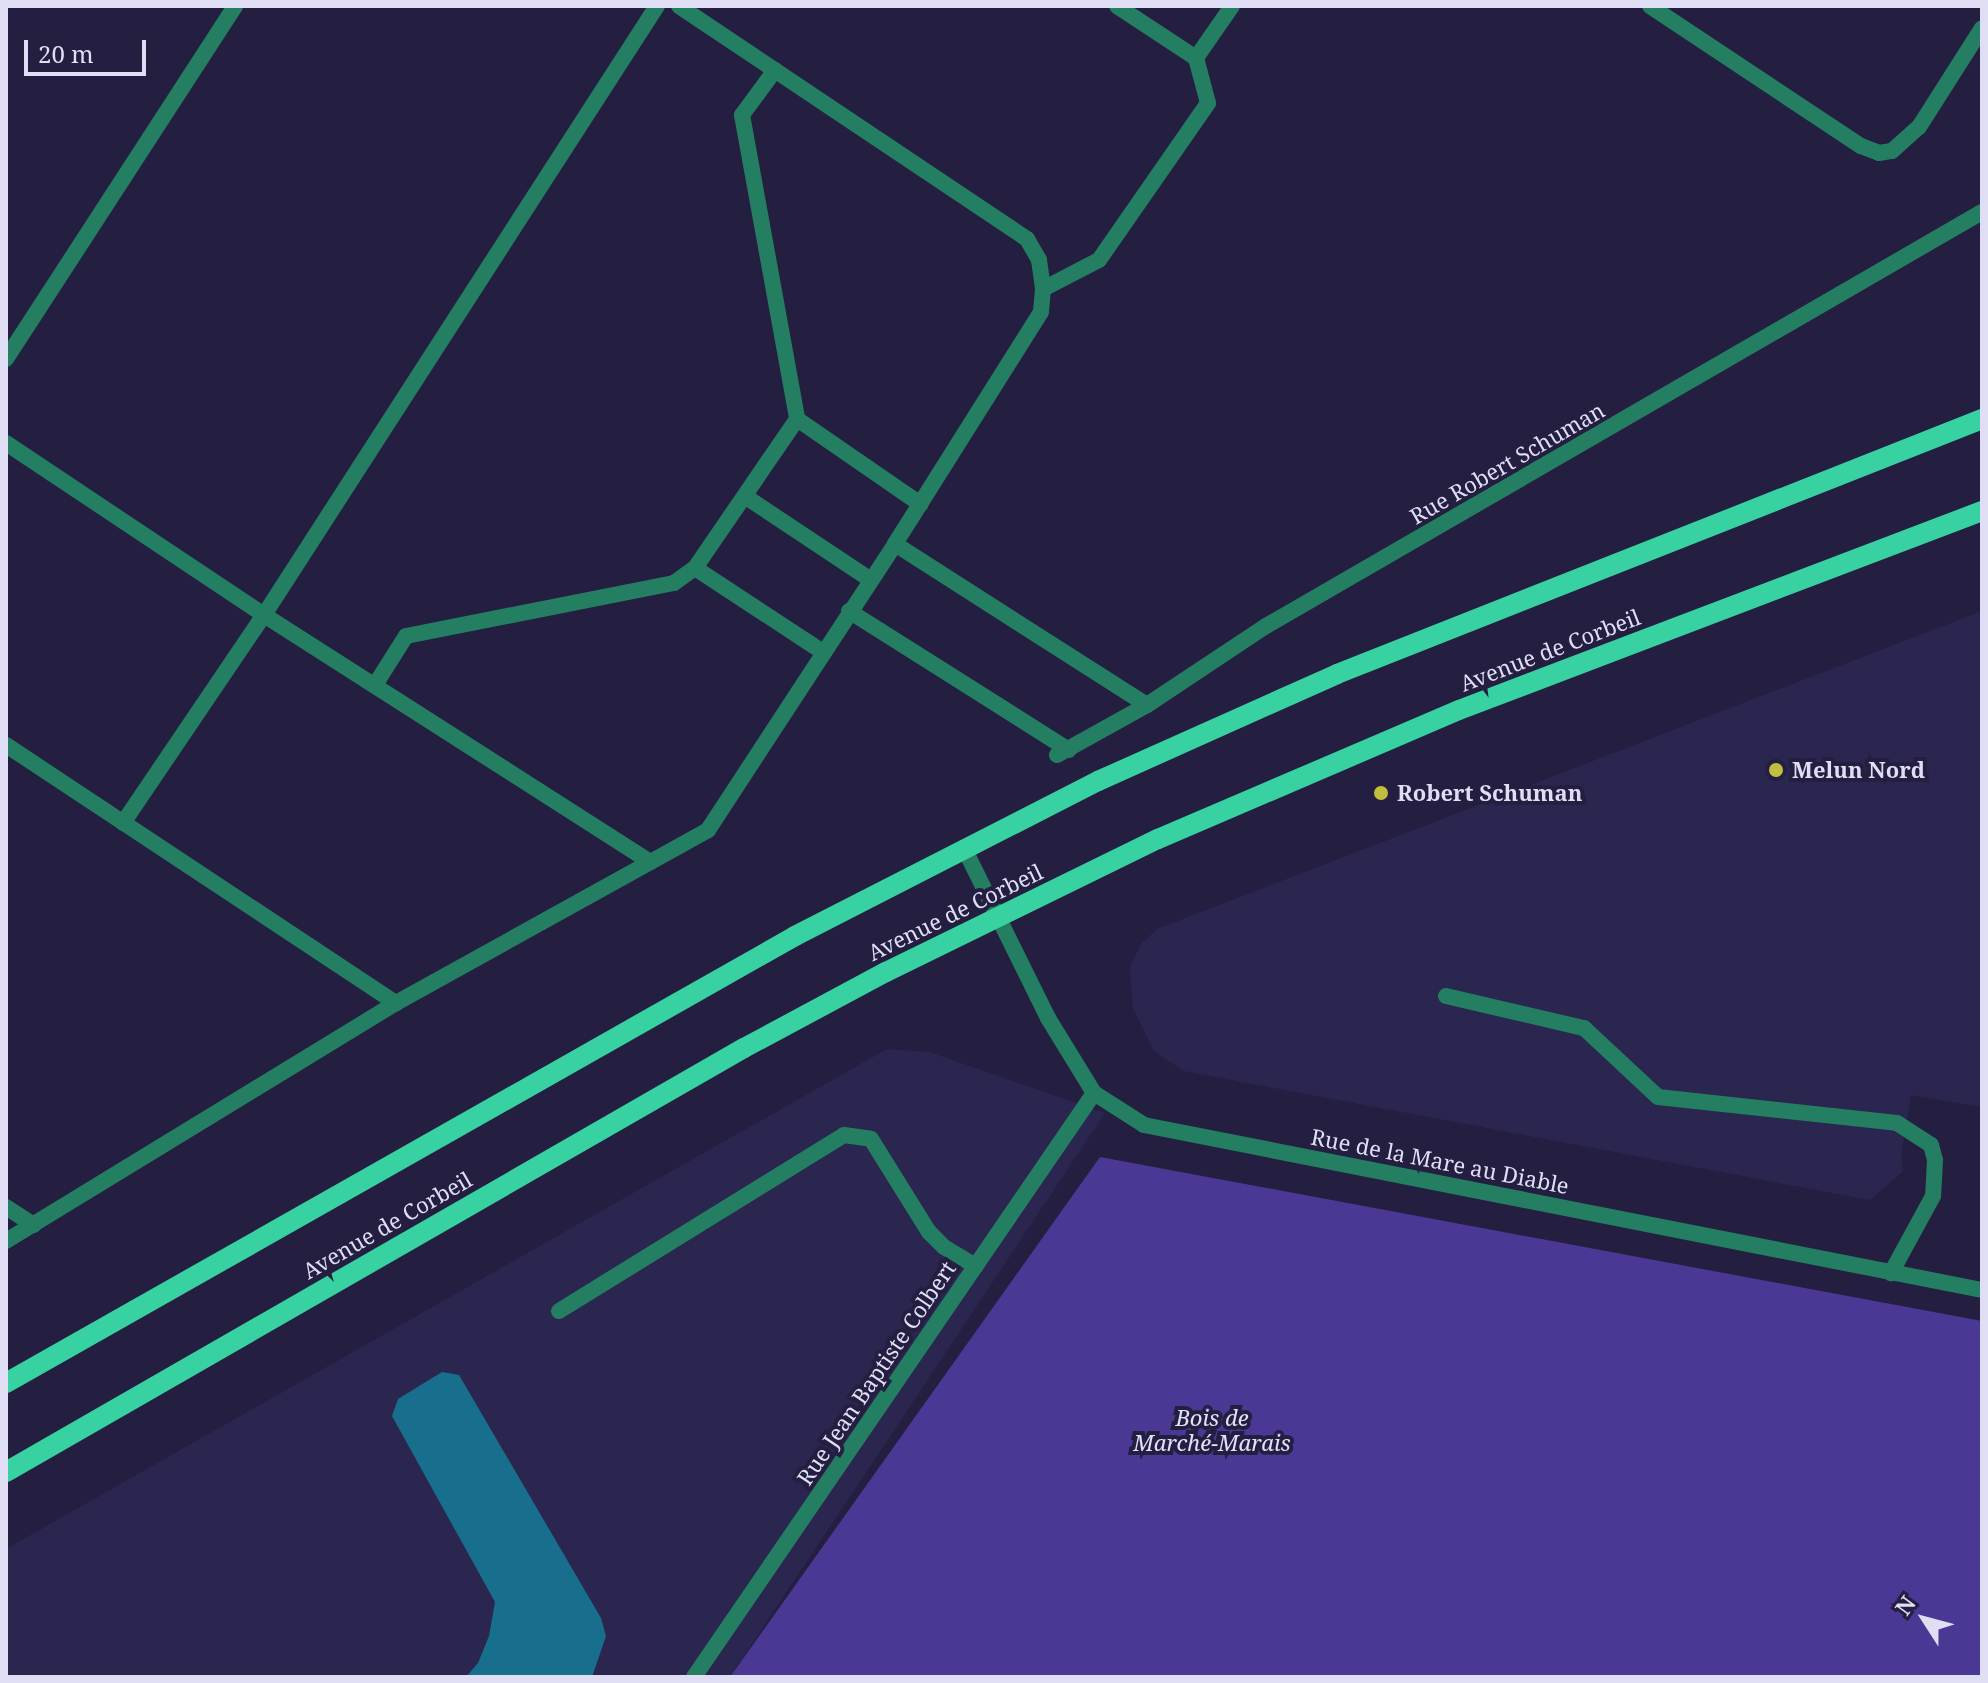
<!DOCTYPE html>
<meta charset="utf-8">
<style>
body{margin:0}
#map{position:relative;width:1988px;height:1683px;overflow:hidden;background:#241f41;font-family:"Noto Serif",serif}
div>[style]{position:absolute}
.built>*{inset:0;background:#2b264f}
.green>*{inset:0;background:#4b3895}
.water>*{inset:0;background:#186f8d}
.lane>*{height:16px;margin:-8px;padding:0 8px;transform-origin:8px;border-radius:8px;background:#247e61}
.street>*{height:16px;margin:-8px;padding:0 8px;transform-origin:8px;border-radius:8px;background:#247e61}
.primary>*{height:20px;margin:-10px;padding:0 10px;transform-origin:10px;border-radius:10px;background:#37d1a2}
.dots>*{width:22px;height:22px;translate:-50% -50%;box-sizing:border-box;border:4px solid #241f41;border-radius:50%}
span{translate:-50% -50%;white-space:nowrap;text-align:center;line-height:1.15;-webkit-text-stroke:8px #241f41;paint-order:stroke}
.street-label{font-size:22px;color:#dfdef5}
.poi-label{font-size:22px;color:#dfdef5;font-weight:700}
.left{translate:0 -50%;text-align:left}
.park-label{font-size:22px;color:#e2e1fc;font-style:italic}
.frame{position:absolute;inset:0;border:8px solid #dfdef5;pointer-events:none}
.north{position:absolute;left:1884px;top:1579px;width:80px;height:80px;-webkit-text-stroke:6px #241f41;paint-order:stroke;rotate:306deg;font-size:22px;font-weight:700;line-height:32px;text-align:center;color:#dfdef5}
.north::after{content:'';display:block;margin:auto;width:28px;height:36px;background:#dfdef5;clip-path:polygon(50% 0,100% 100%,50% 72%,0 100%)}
.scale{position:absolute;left:24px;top:40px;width:122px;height:36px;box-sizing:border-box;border:4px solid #dfdef5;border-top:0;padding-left:10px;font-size:24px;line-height:28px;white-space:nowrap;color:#dfdef5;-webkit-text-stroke:6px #241f41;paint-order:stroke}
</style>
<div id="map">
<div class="built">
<div style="clip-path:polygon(1982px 611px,1982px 1107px,1911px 1095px,1901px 1156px,1903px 1171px,1870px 1200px,1184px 1071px,1154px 1051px,1133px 1008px,1130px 966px,1142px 943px,1157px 929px)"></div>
<div style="clip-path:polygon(887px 1049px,929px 1052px,1105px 1113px,730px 1677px,6px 1677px,6px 1549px)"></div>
</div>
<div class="green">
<div style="clip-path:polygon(1100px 1157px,1982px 1321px,1982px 1677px,730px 1677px)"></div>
</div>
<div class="water">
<div style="clip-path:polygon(442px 1372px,459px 1375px,601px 1618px,606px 1636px,592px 1677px,466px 1677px,478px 1663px,489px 1636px,495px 1602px,392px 1416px,398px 1399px)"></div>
</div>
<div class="lane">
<div style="left:679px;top:6px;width:419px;rotate:33.8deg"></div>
<div style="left:1027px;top:239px;width:24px;rotate:60deg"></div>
<div style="left:1039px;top:260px;width:29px;rotate:82deg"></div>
<div style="left:1043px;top:289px;width:23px;rotate:95deg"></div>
<div style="left:1041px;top:312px;width:274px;rotate:122.2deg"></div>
<div style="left:895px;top:544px;width:299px;rotate:32.6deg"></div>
<div style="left:1117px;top:6px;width:95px;rotate:33.4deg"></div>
<div style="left:1196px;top:58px;width:63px;rotate:-55.3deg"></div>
<div style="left:1650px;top:6px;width:253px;rotate:33.6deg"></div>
<div style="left:1861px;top:146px;width:19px;rotate:21deg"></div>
<div style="left:1879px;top:153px;width:13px;rotate:-9deg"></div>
<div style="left:1892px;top:151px;width:36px;rotate:-42deg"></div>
<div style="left:1919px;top:127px;width:117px;rotate:-57.5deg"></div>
<div style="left:775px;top:70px;width:56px;rotate:126.3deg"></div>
<div style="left:742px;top:115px;width:309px;rotate:79.7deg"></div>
<div style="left:797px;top:419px;width:150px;rotate:34.6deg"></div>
<div style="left:1043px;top:289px;width:63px;rotate:-27.4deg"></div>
<div style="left:1099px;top:260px;width:191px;rotate:-55.2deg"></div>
<div style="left:1208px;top:103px;width:47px;rotate:-104.9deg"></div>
<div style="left:6px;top:359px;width:421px;rotate:-57deg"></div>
<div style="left:6px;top:443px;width:310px;rotate:33.7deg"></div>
<div style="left:264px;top:615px;width:458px;rotate:32.6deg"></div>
<div style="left:746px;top:497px;width:150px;rotate:33.6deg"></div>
<div style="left:695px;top:568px;width:181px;rotate:-55.6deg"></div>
<div style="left:849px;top:611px;width:260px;rotate:32.3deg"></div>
<div style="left:375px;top:685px;width:58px;rotate:-57.7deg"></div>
<div style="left:406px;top:636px;width:273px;rotate:-11.2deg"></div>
<div style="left:674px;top:583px;width:26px;rotate:-36deg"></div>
<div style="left:695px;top:568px;width:153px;rotate:33.3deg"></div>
<div style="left:6px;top:745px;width:468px;rotate:33.5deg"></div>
<div style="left:396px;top:1003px;width:357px;rotate:-29deg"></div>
<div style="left:708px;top:830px;width:342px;rotate:-56.8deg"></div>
<div style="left:123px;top:823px;width:251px;rotate:-55.9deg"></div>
<div style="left:264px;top:615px;width:725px;rotate:-57.17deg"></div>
<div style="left:1446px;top:996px;width:142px;rotate:13.1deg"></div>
<div style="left:1584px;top:1028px;width:101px;rotate:43deg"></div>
<div style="left:1658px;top:1097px;width:240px;rotate:6.2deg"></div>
<div style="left:1897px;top:1123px;width:40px;rotate:32.9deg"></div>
<div style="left:1931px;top:1145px;width:16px;rotate:75deg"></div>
<div style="left:1935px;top:1160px;width:36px;rotate:93deg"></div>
<div style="left:1933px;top:1196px;width:88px;rotate:118.6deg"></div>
<div style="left:6px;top:1207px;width:33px;rotate:33deg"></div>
<div style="left:6px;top:1241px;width:457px;rotate:-31.4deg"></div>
<div style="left:559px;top:1311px;width:335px;rotate:-31.7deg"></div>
<div style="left:844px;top:1135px;width:27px;rotate:8deg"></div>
<div style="left:871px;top:1139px;width:110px;rotate:58.1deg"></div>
<div style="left:929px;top:1232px;width:21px;rotate:45deg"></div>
<div style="left:944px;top:1247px;width:37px;rotate:31deg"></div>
</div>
<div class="street">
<div style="left:1057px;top:755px;width:103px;rotate:-29.1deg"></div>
<div style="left:1147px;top:705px;width:143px;rotate:-33.6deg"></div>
<div style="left:1266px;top:626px;width:827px;rotate:-30.04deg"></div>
<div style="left:964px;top:848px;width:190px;rotate:63.7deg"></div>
<div style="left:1048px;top:1018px;width:88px;rotate:58.5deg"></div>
<div style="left:1094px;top:1093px;width:59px;rotate:32.6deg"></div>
<div style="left:1144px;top:1125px;width:854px;rotate:11.14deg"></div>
<div style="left:694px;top:1677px;width:708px;rotate:-55.59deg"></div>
</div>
<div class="primary">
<div style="left:6px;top:1383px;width:907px;rotate:-29.53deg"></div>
<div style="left:795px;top:936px;width:340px;rotate:-27.1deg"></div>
<div style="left:1098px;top:781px;width:262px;rotate:-24.1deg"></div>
<div style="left:1337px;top:674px;width:694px;rotate:-21.57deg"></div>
<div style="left:6px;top:1472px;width:851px;rotate:-29.88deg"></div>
<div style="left:744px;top:1048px;width:161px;rotate:-28.2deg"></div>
<div style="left:886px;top:972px;width:303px;rotate:-26.1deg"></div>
<div style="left:1158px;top:839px;width:327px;rotate:-23.2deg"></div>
<div style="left:1459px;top:710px;width:560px;rotate:-20.83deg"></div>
</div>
<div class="dots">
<div style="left:1776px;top:770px;background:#c1bd3f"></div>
<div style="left:1381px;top:793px;background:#c1bd3f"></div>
</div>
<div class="street-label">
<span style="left:1507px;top:463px;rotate:-30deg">Rue Robert Schuman</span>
<span style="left:1550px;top:650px;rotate:-21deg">Avenue de Corbeil</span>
<span style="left:955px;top:912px;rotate:-26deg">Avenue de Corbeil</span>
<span style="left:1440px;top:1161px;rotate:11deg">Rue de la Mare au Diable</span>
<span style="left:387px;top:1225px;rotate:-30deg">Avenue de Corbeil</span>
<span style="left:876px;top:1373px;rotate:-56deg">Rue Jean Baptiste Colbert</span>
</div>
<div class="poi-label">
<span class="left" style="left:1792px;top:770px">Melun Nord</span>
<span class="left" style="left:1397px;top:793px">Robert Schuman</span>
</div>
<div class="park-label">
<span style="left:1212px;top:1430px">Bois de<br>Marché-Marais</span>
</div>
<div class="frame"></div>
<div class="north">N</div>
<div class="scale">20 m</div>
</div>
